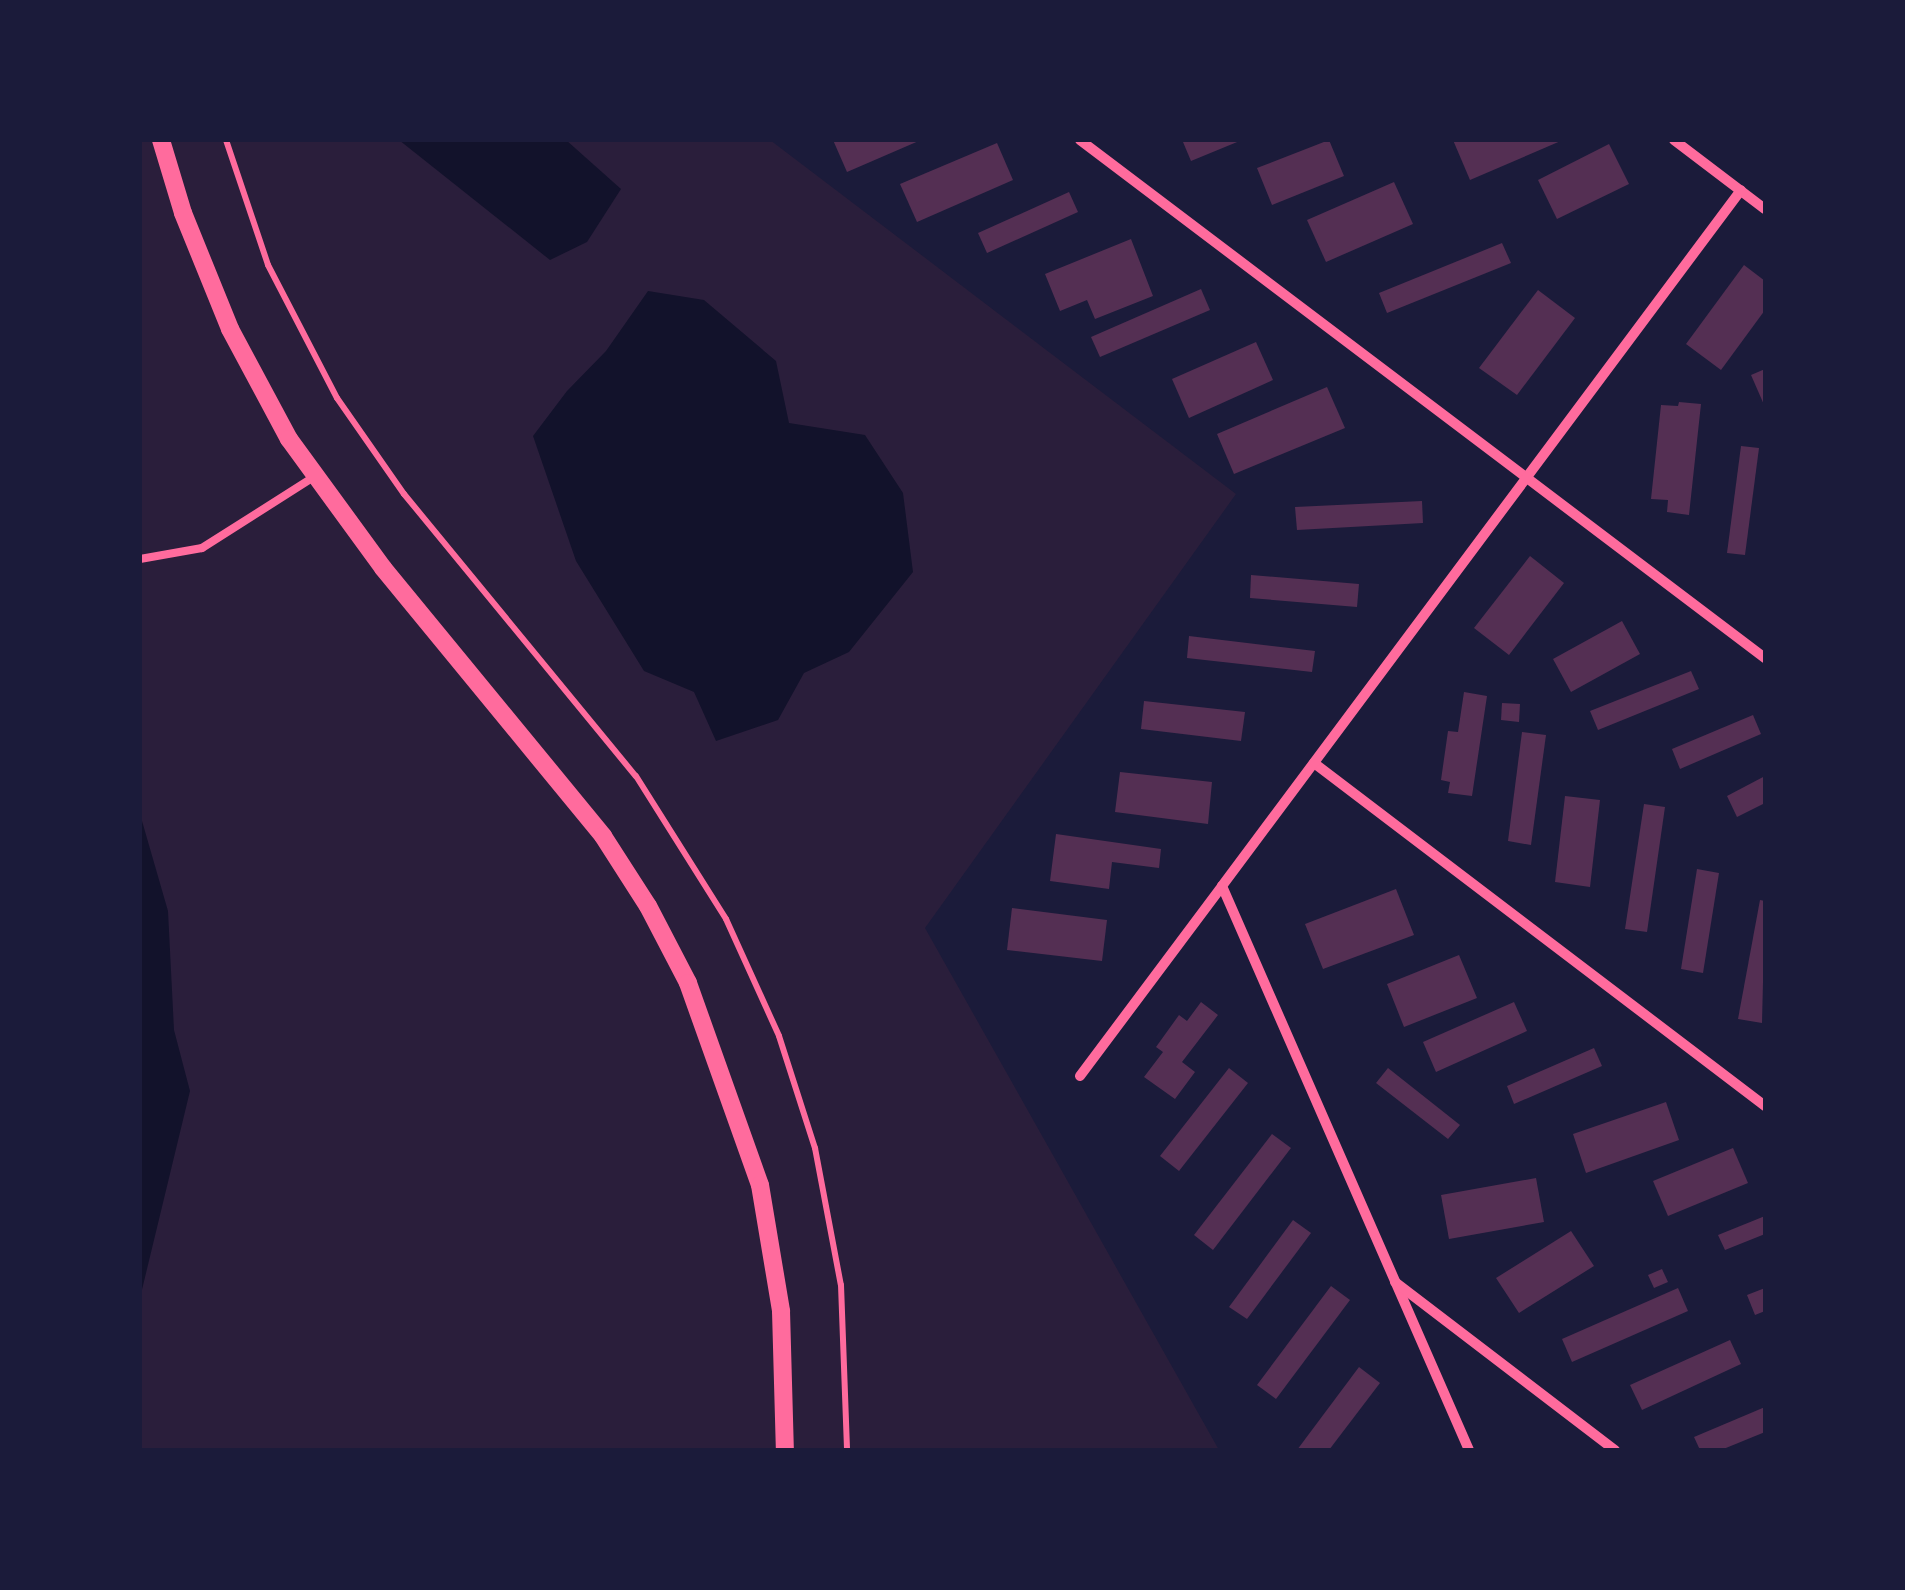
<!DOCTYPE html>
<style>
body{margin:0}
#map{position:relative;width:1905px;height:1590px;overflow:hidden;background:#1b1b3a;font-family:"PT Sans",sans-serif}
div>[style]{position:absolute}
.green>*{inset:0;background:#2a1e3b}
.water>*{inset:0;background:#12122b}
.building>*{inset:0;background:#542f53}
.path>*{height:6px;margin:-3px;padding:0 3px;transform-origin:3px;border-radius:3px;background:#ff6b9d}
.service>*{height:8px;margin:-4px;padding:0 4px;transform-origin:4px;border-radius:4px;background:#ff6b9d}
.minor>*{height:10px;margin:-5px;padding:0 5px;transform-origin:5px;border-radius:5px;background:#ff6b9d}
.tertiary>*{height:18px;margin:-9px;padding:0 9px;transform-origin:9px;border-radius:9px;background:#ff6b9d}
span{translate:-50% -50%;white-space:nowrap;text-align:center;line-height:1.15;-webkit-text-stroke:8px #1b1b3a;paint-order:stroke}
.frame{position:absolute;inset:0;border:142px solid #1b1b3a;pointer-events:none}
</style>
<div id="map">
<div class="green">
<div style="clip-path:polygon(140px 140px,770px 140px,1236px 494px,925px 928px,1219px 1450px,140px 1450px)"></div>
</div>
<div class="water">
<div style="clip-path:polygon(399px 140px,566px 140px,621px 189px,587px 242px,550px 260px)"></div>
<div style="clip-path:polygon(648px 291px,704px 300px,776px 361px,789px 423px,865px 435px,903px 493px,913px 572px,849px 652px,804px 673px,778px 720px,716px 741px,694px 692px,644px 671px,576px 561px,533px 436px,567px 391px,606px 351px)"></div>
<div style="clip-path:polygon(140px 814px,168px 911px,174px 1030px,190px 1091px,140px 1298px)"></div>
</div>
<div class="building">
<div style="clip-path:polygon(833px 140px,921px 140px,847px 172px)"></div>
<div style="clip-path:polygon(1188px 140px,1242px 140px,1191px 161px,1183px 142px)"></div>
<div style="clip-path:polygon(1329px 140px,1344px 176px,1272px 205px,1257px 168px)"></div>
<div style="clip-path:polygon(1453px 140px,1563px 140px,1470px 180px)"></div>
<div style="clip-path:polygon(997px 143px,1013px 180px,917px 222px,900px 184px)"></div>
<div style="clip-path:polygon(1609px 144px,1629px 184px,1557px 219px,1538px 180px)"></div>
<div style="clip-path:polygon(1394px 182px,1413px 224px,1326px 262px,1307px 220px)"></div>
<div style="clip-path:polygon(1069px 192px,1078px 212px,987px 253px,978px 233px)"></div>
<div style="clip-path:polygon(1131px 239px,1153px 296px,1095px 319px,1087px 300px,1060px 311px,1045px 274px)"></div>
<div style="clip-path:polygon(1502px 243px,1511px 263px,1387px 313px,1379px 293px)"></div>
<div style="clip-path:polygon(1744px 265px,1765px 281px,1765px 310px,1721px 370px,1686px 344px)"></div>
<div style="clip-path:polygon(1201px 289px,1210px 310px,1100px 357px,1091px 337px)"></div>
<div style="clip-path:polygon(1538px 290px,1575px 318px,1517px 395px,1479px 368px)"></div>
<div style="clip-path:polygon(1256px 342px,1273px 380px,1189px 418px,1172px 379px)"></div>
<div style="clip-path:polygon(1765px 369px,1765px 407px,1751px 375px)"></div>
<div style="clip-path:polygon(1327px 387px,1345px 428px,1234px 474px,1217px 434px)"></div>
<div style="clip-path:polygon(1679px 402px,1701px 404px,1689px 515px,1667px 512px,1668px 500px,1651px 499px,1661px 405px,1678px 406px)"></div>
<div style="clip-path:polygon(1741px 446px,1759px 448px,1745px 555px,1727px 553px)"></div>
<div style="clip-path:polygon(1422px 501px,1423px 523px,1297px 530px,1295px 507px)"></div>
<div style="clip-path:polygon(1530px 556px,1564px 583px,1509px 655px,1474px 628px)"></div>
<div style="clip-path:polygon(1251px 575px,1359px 584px,1357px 607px,1250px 598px)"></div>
<div style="clip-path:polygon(1622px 621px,1640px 654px,1571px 692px,1553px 659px)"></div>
<div style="clip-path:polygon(1189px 636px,1315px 651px,1312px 672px,1187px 658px)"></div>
<div style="clip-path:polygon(1691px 671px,1699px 689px,1598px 730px,1590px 711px)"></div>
<div style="clip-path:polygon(1464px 692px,1487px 696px,1472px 796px,1448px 793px,1450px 782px,1441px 780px,1448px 731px,1458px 732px)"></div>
<div style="clip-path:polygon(1144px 701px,1245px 712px,1241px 741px,1141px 729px)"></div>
<div style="clip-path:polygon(1502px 703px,1520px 704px,1519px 722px,1501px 720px)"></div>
<div style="clip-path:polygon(1753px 715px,1761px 734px,1680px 769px,1672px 749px)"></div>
<div style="clip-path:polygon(1522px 732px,1546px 735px,1531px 845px,1508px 841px)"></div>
<div style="clip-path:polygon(1120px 772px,1212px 782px,1208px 824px,1115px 812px)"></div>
<div style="clip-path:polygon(1765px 776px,1765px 803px,1737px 817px,1727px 796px)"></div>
<div style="clip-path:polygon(1565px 796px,1600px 800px,1590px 887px,1555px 882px)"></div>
<div style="clip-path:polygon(1644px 804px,1665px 807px,1647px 932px,1625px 929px)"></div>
<div style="clip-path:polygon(1056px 834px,1161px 849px,1159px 868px,1112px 862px,1109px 889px,1050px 881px)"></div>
<div style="clip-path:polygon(1697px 869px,1719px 873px,1703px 973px,1681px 969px)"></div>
<div style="clip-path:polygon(1396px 889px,1414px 935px,1323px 969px,1305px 924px)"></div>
<div style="clip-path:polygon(1760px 900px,1765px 901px,1762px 1023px,1738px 1019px)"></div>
<div style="clip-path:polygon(1012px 908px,1107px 920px,1102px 961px,1007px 950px)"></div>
<div style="clip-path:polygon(1459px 955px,1477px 998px,1404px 1027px,1387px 984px)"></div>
<div style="clip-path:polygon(1201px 1002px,1218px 1015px,1182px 1062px,1195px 1072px,1175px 1099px,1144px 1077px,1163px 1052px,1156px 1047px,1179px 1015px,1187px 1021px)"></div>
<div style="clip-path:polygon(1514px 1002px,1527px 1031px,1436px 1072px,1423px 1042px)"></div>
<div style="clip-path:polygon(1594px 1048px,1602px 1066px,1514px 1104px,1507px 1086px)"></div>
<div style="clip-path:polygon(1229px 1068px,1248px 1083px,1179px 1171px,1160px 1156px)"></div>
<div style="clip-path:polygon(1388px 1068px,1460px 1125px,1448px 1139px,1376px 1083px)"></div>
<div style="clip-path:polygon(1666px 1102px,1679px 1140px,1586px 1173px,1573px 1134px)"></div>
<div style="clip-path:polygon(1272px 1134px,1291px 1148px,1213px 1250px,1194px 1235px)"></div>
<div style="clip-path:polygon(1733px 1148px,1748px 1183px,1668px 1216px,1653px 1181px)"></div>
<div style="clip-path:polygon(1536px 1178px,1544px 1222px,1449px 1239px,1441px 1195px)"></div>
<div style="clip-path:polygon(1765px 1216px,1765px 1234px,1725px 1250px,1718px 1235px)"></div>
<div style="clip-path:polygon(1293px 1220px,1311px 1233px,1247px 1319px,1229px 1307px)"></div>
<div style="clip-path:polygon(1571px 1231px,1594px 1266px,1519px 1313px,1496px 1278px)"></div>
<div style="clip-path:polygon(1662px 1269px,1668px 1282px,1654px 1288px,1648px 1275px)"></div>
<div style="clip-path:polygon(1331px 1286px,1350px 1300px,1276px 1399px,1257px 1385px)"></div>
<div style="clip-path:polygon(1678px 1288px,1688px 1311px,1572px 1362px,1562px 1339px)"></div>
<div style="clip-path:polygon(1765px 1288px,1765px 1311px,1755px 1315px,1747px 1295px)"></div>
<div style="clip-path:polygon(1730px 1340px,1741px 1364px,1642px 1410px,1630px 1385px)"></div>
<div style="clip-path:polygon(1359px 1367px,1380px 1383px,1329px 1450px,1297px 1450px)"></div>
<div style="clip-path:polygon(1765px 1407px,1765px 1432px,1721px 1450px,1700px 1450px,1694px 1437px)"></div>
</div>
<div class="path">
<div style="left:226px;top:140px;width:132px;rotate:71.4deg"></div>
<div style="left:268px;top:265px;width:150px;rotate:62.6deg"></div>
<div style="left:337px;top:398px;width:117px;rotate:55.1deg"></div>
<div style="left:404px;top:494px;width:365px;rotate:50.6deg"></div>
<div style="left:636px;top:776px;width:169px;rotate:57.8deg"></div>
<div style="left:726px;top:919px;width:128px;rotate:65.6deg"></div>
<div style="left:779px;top:1036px;width:118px;rotate:72.2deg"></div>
<div style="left:815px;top:1148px;width:139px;rotate:79.3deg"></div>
<div style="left:841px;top:1285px;width:165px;rotate:87.9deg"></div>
</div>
<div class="service">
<div style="left:140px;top:559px;width:63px;rotate:-10.1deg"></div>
<div style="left:202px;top:548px;width:133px;rotate:-32.4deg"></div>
</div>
<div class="minor">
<div style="left:1080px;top:140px;width:859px;rotate:37.1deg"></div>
<div style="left:1674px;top:140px;width:114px;rotate:37.2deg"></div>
<div style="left:1314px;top:763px;width:567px;rotate:37.25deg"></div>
<div style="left:1222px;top:886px;width:868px;rotate:-53.29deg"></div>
<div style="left:1080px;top:1076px;width:237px;rotate:-53.2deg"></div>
<div style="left:1222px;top:886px;width:616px;rotate:66.35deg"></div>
<div style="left:1395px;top:1282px;width:277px;rotate:37.4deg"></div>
</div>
<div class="tertiary">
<div style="left:161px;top:140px;width:76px;rotate:73.2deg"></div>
<div style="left:183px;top:213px;width:125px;rotate:67.9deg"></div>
<div style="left:230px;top:329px;width:125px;rotate:61.8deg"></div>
<div style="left:289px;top:439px;width:160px;rotate:53.9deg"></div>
<div style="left:383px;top:568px;width:347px;rotate:50.6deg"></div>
<div style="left:603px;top:836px;width:83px;rotate:57.3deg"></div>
<div style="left:648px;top:906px;width:87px;rotate:62.5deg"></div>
<div style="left:688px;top:983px;width:214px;rotate:70.4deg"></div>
<div style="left:760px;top:1185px;width:128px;rotate:80.5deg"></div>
<div style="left:781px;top:1311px;width:139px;rotate:88.4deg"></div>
</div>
<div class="frame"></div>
</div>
